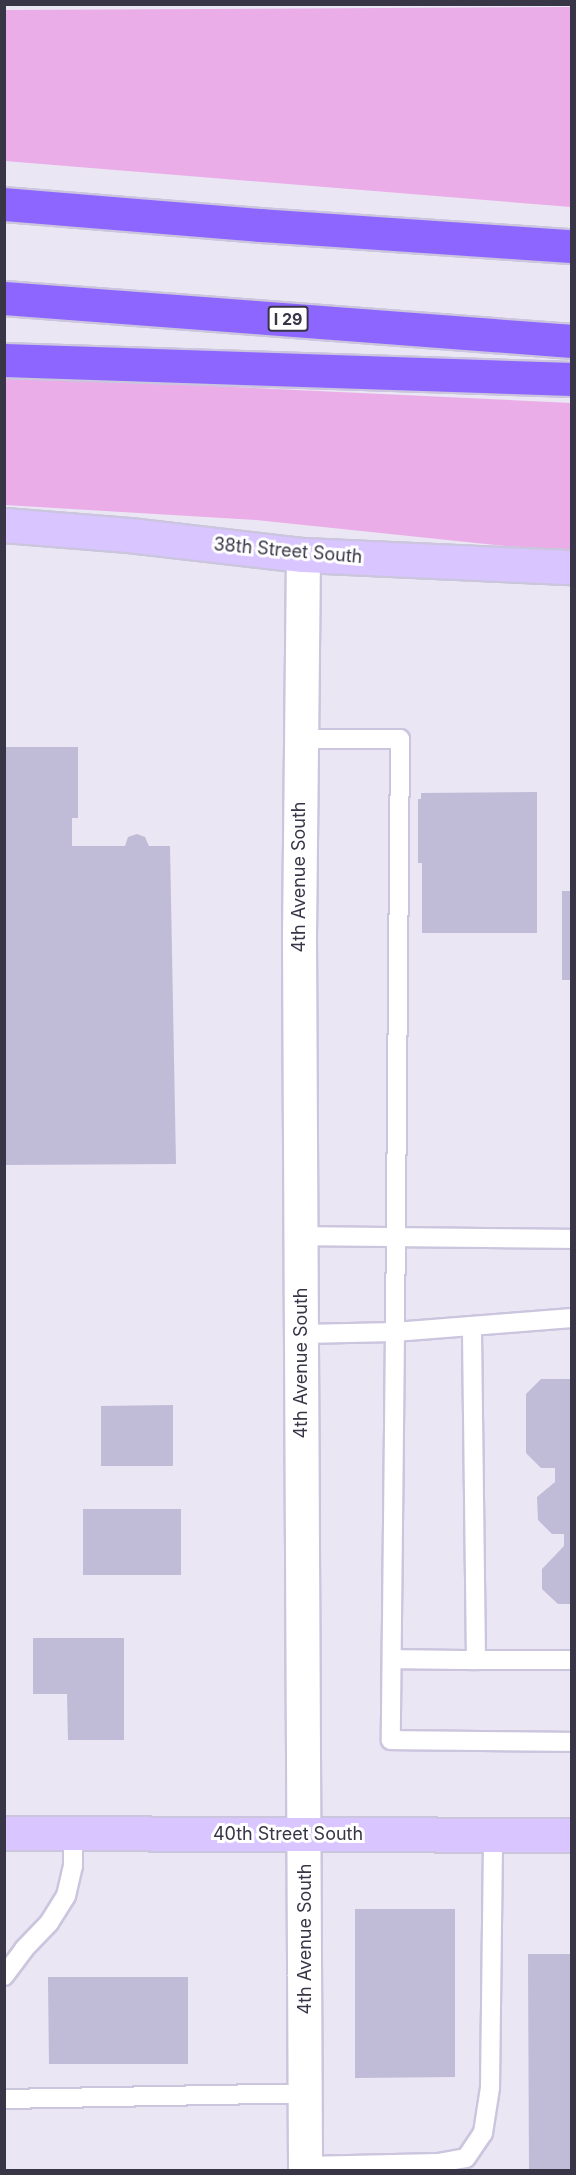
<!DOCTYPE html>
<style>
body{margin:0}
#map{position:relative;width:576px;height:2175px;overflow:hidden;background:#eae6f4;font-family:Inter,sans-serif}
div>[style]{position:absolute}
.green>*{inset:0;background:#eaade8}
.building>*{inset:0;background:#c0bbd6}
.roads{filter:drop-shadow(2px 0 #cbc5de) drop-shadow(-2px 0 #cbc5de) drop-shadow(0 2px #cbc5de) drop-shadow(0 -2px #cbc5de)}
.lane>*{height:18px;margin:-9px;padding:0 9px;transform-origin:9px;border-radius:9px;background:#fff}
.street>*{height:33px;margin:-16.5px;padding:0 16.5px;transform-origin:16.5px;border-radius:16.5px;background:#fff}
.secondary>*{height:33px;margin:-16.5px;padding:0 16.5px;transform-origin:16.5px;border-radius:16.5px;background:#d9c5ff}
.highway>*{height:33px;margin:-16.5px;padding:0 16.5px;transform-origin:16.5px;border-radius:16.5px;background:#8c66ff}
span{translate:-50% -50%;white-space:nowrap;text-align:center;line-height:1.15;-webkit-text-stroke:6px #fff;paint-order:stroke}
.shield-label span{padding:2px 4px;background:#fff;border:2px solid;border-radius:4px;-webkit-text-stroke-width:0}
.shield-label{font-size:16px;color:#383547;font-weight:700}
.street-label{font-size:18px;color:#383547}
.frame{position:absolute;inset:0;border:6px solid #383547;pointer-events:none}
</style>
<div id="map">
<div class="green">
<div style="clip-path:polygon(571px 7px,571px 207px,5px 161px,5px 10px)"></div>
<div style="clip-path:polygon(4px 376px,571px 403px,571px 550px,505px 546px,256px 520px,5px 505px)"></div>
</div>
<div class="building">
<div style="clip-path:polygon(4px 747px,78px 747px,78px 818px,72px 818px,72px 846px,125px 846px,128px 837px,137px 834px,145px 837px,149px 846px,170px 846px,176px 1164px,4px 1165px)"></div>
<div style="clip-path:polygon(537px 792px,537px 933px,422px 933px,422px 863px,418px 863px,418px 799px,421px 799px,421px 793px)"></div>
<div style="clip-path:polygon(562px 891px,572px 891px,572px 980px,562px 980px)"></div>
<div style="clip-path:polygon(541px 1379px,572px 1379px,572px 1604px,558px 1604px,542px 1589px,542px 1569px,564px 1546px,564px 1534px,552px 1534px,538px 1520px,537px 1497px,555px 1482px,555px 1468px,541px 1468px,526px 1453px,526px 1394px)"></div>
<div style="clip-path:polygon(173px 1405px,173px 1466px,101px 1466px,101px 1406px)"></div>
<div style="clip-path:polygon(83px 1509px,181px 1509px,181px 1575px,83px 1575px)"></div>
<div style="clip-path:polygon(33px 1638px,124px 1638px,124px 1740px,68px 1740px,67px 1694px,33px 1694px)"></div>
<div style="clip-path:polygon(355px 1909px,455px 1909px,455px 2077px,355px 2078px)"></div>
<div style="clip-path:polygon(528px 1954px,572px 1954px,572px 2170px,529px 2170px)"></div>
<div style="clip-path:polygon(48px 1977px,188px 1977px,188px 2064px,49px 2064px)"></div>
</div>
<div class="roads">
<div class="lane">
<div style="left:299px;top:739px;width:101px"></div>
<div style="left:400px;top:739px;width:593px;rotate:90.48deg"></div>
<div style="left:395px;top:1332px;width:93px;rotate:178.8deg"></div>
<div style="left:300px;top:1236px;width:272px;rotate:0.6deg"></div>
<div style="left:572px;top:1318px;width:178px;rotate:175.5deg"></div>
<div style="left:395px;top:1332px;width:408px;rotate:90.6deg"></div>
<div style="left:391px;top:1740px;width:181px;rotate:0.6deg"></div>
<div style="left:392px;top:1659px;width:84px;rotate:0.7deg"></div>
<div style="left:476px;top:1660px;width:333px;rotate:-90.7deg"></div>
<div style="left:476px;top:1660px;width:96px"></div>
<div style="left:4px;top:1976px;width:34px;rotate:-53deg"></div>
<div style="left:24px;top:1949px;width:36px;rotate:-46deg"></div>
<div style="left:49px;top:1923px;width:32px;rotate:-58deg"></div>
<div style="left:66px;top:1896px;width:31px;rotate:-77deg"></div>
<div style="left:73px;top:1866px;width:33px;rotate:-90deg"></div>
<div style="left:4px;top:2099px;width:301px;rotate:-1.1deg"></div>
<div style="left:305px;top:2166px;width:133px;rotate:-1.3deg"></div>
<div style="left:438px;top:2163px;width:28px;rotate:-10deg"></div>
<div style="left:466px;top:2158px;width:30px;rotate:-56deg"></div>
<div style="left:483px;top:2133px;width:46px;rotate:-81.2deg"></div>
<div style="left:490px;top:2088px;width:254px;rotate:-89.3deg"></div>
</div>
<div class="street">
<div style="left:303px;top:555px;width:382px;rotate:90.6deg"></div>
<div style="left:299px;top:937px;width:1233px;rotate:89.72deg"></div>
</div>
<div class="secondary">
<div style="left:4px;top:525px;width:125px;rotate:4.6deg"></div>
<div style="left:129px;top:535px;width:175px;rotate:6.6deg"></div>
<div style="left:303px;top:555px;width:269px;rotate:2.6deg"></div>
<div style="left:4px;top:1833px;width:568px;rotate:0.2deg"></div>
</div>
<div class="highway">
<div style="left:4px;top:204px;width:257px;rotate:4.7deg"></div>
<div style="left:260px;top:225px;width:313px;rotate:3.9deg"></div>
<div style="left:4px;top:298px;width:570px;rotate:4.33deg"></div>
<div style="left:4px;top:360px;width:568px;rotate:1.92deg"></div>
</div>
</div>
<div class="shield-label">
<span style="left:288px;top:319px">I 29</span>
</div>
<div class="street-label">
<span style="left:288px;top:551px;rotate:5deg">38th Street South</span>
<span style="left:299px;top:877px;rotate:-90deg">4th Avenue South</span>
<span style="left:301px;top:1363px;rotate:-90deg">4th Avenue South</span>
<span style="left:288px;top:1834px">40th Street South</span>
<span style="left:305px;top:1939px;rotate:-90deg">4th Avenue South</span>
</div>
<div class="frame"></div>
</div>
